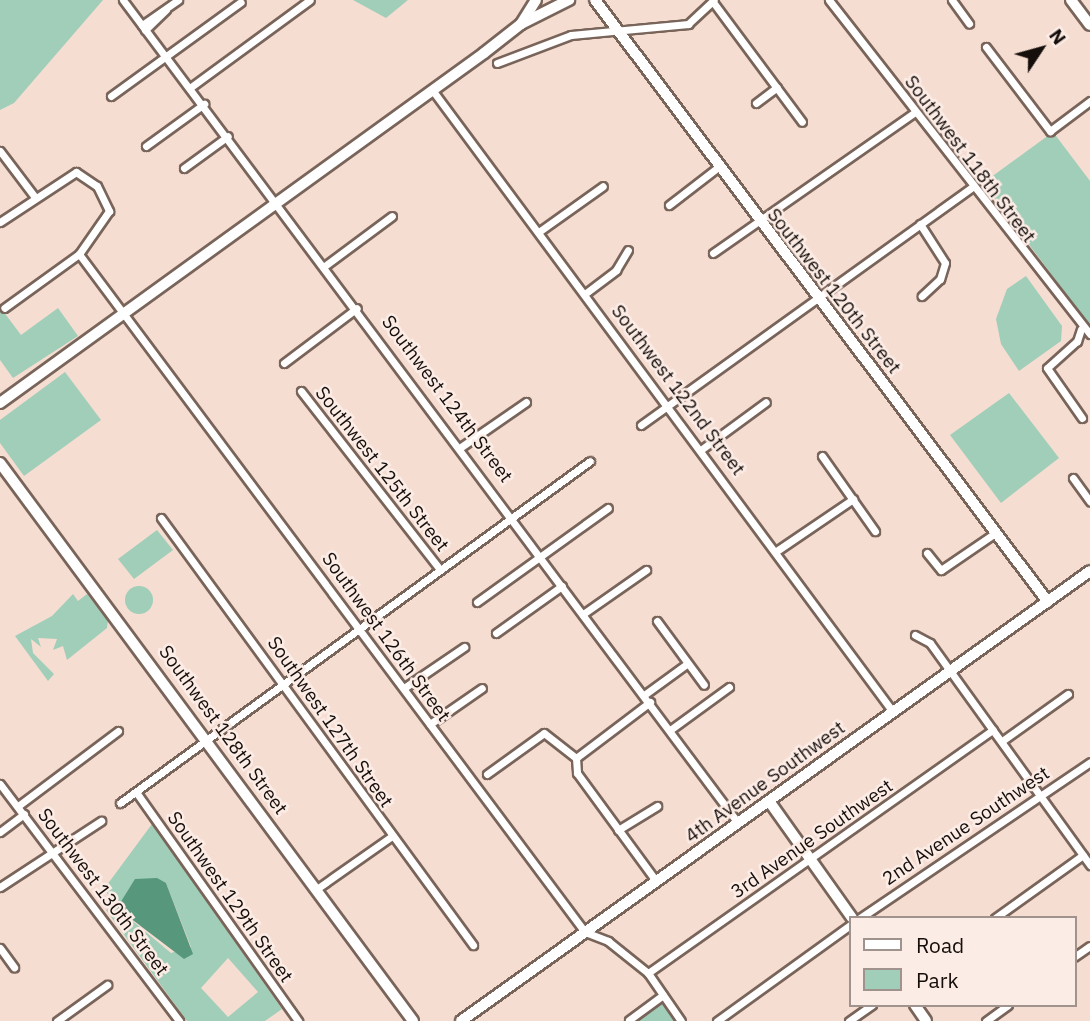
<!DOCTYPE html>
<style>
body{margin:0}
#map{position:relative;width:1090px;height:1021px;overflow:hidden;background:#f6ddd2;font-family:"IBM Plex Sans",sans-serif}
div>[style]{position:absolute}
.green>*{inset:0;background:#a0ceb8}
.round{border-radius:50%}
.water>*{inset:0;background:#57977c}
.roads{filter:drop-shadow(2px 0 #79645a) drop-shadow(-2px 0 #79645a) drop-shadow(0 2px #79645a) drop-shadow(0 -2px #79645a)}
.street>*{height:7px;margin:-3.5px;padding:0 3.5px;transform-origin:3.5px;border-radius:3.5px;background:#fff}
.secondary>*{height:10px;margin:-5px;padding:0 5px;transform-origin:5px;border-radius:5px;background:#fff}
span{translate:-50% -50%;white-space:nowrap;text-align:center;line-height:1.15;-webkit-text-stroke:5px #fcece6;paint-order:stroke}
.street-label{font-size:19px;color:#160e0b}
.legend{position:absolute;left:849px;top:916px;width:228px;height:91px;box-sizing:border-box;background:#fcece6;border:2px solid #a0938e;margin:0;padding:9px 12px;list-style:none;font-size:21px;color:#160e0b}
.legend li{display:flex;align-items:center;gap:14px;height:35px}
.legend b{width:35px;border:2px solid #a0938e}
.north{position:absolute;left:1006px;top:14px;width:70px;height:70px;-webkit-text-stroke:5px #fcece6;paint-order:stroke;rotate:54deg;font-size:19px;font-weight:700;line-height:28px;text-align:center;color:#160e0b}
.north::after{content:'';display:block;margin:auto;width:24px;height:32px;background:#160e0b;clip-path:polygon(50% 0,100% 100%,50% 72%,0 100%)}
</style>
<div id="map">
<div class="green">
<div style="clip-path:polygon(0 0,103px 0,14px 103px,0 110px)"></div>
<div style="clip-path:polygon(353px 0,408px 0,386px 18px)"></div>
<div style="clip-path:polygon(1053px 132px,1090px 181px,1090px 326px,983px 183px)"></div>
<div style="clip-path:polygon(1026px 276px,1062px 326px,1061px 341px,1019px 371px,1001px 344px,996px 319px,1007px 289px)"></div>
<div style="clip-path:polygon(0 307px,21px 335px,58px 308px,78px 336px,13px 378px,0 360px)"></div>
<div style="clip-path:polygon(65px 372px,101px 420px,24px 476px,0 443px,0 420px)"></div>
<div style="clip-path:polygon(1009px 393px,1059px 458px,1001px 503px,950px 435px)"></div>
<div style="clip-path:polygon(157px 530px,173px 550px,134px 579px,118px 559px)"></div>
<div class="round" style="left:125px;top:586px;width:28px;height:28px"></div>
<div style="clip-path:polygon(73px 594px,78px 601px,87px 594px,108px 620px,107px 628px,67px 660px,63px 646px,53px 650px,57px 639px,38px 638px,41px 647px,31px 639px,33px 653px,54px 674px,48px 681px,15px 636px,52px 616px)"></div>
<div style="clip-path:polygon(evenodd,152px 824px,282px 1009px,265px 1021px,187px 1021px,106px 910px,114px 903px,104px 889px,152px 824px,166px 883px,191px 947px,171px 953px,117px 908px,130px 890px,166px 883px,152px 824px,228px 958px,258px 992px,228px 1017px,201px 988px,228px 958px)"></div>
<div style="clip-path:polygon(662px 1002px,675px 1021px,634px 1021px)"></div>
</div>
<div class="water">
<div style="clip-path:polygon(157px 878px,166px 883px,193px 954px,184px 959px,117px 908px,135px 879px)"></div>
</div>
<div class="roads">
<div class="street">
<div style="left:123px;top:0;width:1027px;rotate:53.23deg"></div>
<div style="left:829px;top:0;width:424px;rotate:52deg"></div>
<div style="left:952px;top:0;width:29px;rotate:54deg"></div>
<div style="left:713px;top:2px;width:149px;rotate:53.4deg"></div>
<div style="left:142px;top:25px;width:44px;rotate:-34.8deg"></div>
<div style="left:145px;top:30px;width:29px;rotate:-44deg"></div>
<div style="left:986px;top:47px;width:106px;rotate:52.7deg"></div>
<div style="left:1050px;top:131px;width:50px;rotate:-36.9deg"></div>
<div style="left:497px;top:63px;width:79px;rotate:-20.7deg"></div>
<div style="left:571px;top:35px;width:118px;rotate:-5.4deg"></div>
<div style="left:688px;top:24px;width:35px;rotate:-43deg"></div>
<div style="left:191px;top:87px;width:147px;rotate:-36.2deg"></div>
<div style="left:433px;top:91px;width:773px;rotate:53.47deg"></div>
<div style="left:111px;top:96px;width:160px;rotate:-35.9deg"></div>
<div style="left:756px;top:103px;width:26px;rotate:-37deg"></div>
<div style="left:146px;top:146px;width:72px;rotate:-35.9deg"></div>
<div style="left:0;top:151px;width:56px;rotate:52.9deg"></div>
<div style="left:184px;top:168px;width:54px;rotate:-36deg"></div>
<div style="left:669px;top:205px;width:61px;rotate:-37.6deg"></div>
<div style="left:0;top:222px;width:91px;rotate:-33.3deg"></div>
<div style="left:76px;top:172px;width:25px;rotate:34deg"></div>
<div style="left:97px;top:186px;width:28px;rotate:64deg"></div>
<div style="left:109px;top:211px;width:52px;rotate:124.9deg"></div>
<div style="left:79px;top:254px;width:92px;rotate:144.2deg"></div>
<div style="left:920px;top:224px;width:46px;rotate:57.3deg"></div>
<div style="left:945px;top:263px;width:17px;rotate:107deg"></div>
<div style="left:940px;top:279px;width:25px;rotate:137deg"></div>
<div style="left:540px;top:231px;width:77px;rotate:-35.5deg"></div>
<div style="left:713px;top:253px;width:246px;rotate:-34.9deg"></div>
<div style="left:79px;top:254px;width:846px;rotate:53.27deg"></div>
<div style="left:585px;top:932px;width:25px;rotate:21deg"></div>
<div style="left:608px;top:941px;width:51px;rotate:38.7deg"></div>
<div style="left:648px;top:973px;width:58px;rotate:55.5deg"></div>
<div style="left:326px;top:265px;width:82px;rotate:-36.6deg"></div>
<div style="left:586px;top:293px;width:38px;rotate:-37deg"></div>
<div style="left:616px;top:270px;width:23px;rotate:-59deg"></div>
<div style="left:1081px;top:329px;width:13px;rotate:108deg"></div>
<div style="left:1077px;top:341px;width:40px;rotate:138deg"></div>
<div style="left:1047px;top:368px;width:61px;rotate:55deg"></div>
<div style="left:284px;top:363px;width:91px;rotate:-37deg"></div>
<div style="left:301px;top:391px;width:223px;rotate:52.1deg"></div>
<div style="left:641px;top:425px;width:406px;rotate:-35.7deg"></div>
<div style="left:461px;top:447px;width:79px;rotate:-34.7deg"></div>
<div style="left:702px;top:449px;width:79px;rotate:-36.3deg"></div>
<div style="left:822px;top:456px;width:92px;rotate:54.8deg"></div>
<div style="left:1073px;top:478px;width:29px;rotate:54deg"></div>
<div style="left:161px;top:518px;width:529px;rotate:53.85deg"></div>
<div style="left:778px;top:550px;width:91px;rotate:-34.2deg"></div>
<div style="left:927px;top:553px;width:22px;rotate:51deg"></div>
<div style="left:941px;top:570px;width:65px;rotate:-34.4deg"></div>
<div style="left:477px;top:602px;width:161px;rotate:-35.7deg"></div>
<div style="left:583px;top:614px;width:77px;rotate:-34.9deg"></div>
<div style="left:657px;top:621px;width:79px;rotate:53.7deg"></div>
<div style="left:496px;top:633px;width:81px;rotate:-35.5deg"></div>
<div style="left:915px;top:635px;width:17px;rotate:28deg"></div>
<div style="left:930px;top:643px;width:274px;rotate:54.2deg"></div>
<div style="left:404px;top:688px;width:73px;rotate:-34.3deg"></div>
<div style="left:644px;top:695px;width:54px;rotate:-36deg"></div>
<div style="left:430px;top:724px;width:63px;rotate:-34.7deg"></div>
<div style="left:670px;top:730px;width:73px;rotate:-36.1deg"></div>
<div style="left:1002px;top:741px;width:81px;rotate:-35.5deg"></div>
<div style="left:576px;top:758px;width:15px;rotate:86deg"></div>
<div style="left:577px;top:773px;width:134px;rotate:53.8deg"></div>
<div style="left:576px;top:758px;width:93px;rotate:-37.1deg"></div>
<div style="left:487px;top:774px;width:70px;rotate:-35.7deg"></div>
<div style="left:544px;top:733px;width:41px;rotate:38deg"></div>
<div style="left:0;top:784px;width:297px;rotate:52.9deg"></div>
<div style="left:136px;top:792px;width:281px;rotate:54.7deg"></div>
<div style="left:120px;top:803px;width:581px;rotate:-36.04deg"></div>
<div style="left:18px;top:806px;width:125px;rotate:-36.9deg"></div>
<div style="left:618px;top:830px;width:46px;rotate:-31.6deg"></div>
<div style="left:0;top:832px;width:30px;rotate:-37deg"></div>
<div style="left:0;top:887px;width:121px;rotate:-33.2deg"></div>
<div style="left:318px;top:888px;width:90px;rotate:-35.1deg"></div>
<div style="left:860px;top:918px;width:278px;rotate:-34.1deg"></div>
<div style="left:995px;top:918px;width:108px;rotate:-35.6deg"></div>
<div style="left:0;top:948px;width:24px;rotate:54deg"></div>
<div style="left:1074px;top:957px;width:19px;rotate:-35deg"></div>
<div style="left:648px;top:973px;width:422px;rotate:-35.2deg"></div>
<div style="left:629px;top:1020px;width:42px;rotate:-36.3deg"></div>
<div style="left:57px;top:1021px;width:62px;rotate:-35.8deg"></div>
<div style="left:717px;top:1021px;width:164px;rotate:-35.8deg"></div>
<div style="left:849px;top:1021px;width:28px;rotate:-35deg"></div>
<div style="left:986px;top:1021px;width:27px;rotate:-36deg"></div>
</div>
<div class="secondary">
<div style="left:595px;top:0;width:753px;rotate:53.04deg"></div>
<div style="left:1071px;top:0;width:31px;rotate:53deg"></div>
<div style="left:521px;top:24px;width:54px;rotate:-26.6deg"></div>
<div style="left:0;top:403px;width:597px;rotate:-35.87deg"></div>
<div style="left:484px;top:53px;width:47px;rotate:-38.1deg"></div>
<div style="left:521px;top:24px;width:28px;rotate:-58deg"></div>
<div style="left:0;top:463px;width:694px;rotate:53.49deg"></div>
<div style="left:769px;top:801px;width:143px;rotate:54.6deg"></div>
<div style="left:915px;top:1005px;width:19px;rotate:55deg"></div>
<div style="left:461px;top:1021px;width:773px;rotate:-35.58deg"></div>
</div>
</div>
<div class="street-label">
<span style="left:970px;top:159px;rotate:53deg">Southwest 118th Street</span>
<span style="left:834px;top:291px;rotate:52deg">Southwest 120th Street</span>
<span style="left:678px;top:390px;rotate:53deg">Southwest 122nd Street</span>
<span style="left:447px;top:399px;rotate:53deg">Southwest 124th Street</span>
<span style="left:382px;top:469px;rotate:52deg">Southwest 125th Street</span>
<span style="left:386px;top:637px;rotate:54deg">Southwest 126th Street</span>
<span style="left:330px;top:722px;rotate:55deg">Southwest 127th Street</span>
<span style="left:223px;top:730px;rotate:54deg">Southwest 128th Street</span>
<span style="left:765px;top:782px;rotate:-36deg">4th Avenue Southwest</span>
<span style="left:966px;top:826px;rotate:-34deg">2nd Avenue Southwest</span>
<span style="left:812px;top:839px;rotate:-35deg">3rd Avenue Southwest</span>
<span style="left:103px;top:892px;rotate:53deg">Southwest 130th Street</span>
<span style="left:230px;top:897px;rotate:55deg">Southwest 129th Street</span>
</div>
<ul class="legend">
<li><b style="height:9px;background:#fff"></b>Road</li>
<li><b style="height:19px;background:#a0ceb8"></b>Park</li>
</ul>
<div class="north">N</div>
</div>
